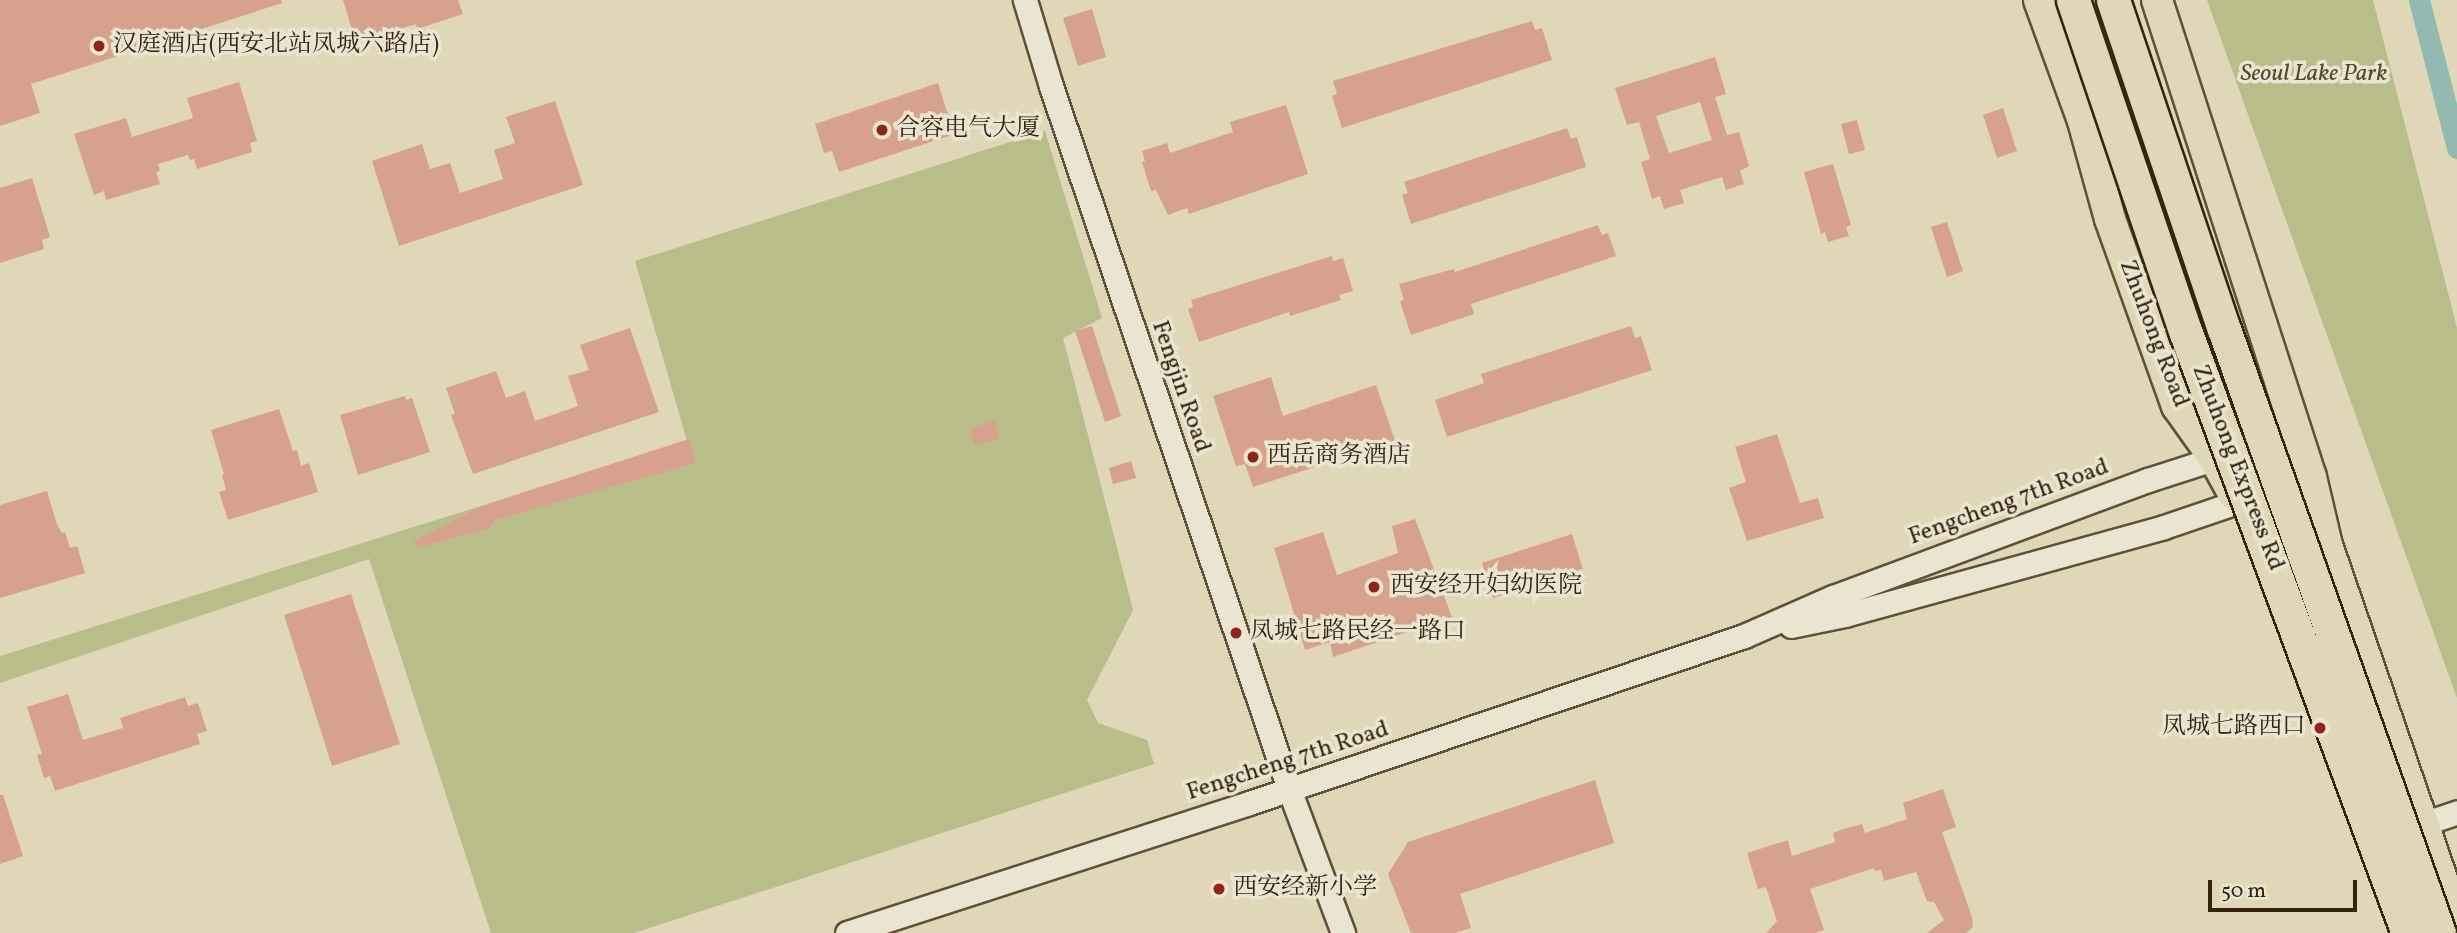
<!DOCTYPE html>
<meta charset="utf-8">
<style>
body{margin:0}
#map{position:relative;width:2457px;height:933px;overflow:hidden;background:#dfd7b8;font-family:Vollkorn,"Noto Serif SC",serif}
div>[style]{position:absolute}
.green>*{inset:0;background:#b8bd8a}
.canal>*{height:21px;margin:-10.5px;padding:0 10.5px;transform-origin:10.5px;border-radius:10.5px;background:#93b9b0}
.building>*{inset:0;background:#d7a28d}
.roads{filter:drop-shadow(2px 0 #604f39) drop-shadow(-2px 0 #604f39) drop-shadow(0 2px #604f39) drop-shadow(0 -2px #604f39)}
.minor>*{height:23px;margin:-11.5px;padding:0 11.5px;transform-origin:11.5px;border-radius:11.5px;background:#eae5d1}
.major>*{height:30px;margin:-15px;padding:0 15px;transform-origin:15px;border-radius:15px;background:#dfd7b8}
.bridges{filter:drop-shadow(2px 0 #35220f) drop-shadow(-2px 0 #35220f) drop-shadow(0 2px #35220f) drop-shadow(0 -2px #35220f)}
.highway-bridge>*{height:33px;margin:-16.5px;padding:0 16.5px;transform-origin:16.5px;border-radius:16.5px;background:#dfd7b8}
.dots>*{width:19px;height:19px;translate:-50% -50%;box-sizing:border-box;border:4px solid #eae5d1;border-radius:50%}
span{translate:-50% -50%;white-space:nowrap;text-align:center;line-height:1.15;-webkit-text-stroke:7px #eae5d1;paint-order:stroke}
.poi-label{font-size:24px;color:#35220f}
.left{translate:0 -50%;text-align:left}
.right{translate:-100% -50%;text-align:right}
.park-label{font-size:24px;color:#56492e;font-style:italic}
.street-label{font-size:24px;color:#35220f}
.scale{position:absolute;left:2208px;top:880px;width:149px;height:32px;box-sizing:border-box;border:4px solid #35220f;border-top:0;padding-left:9px;font-size:21px;line-height:24px;white-space:nowrap;color:#35220f;-webkit-text-stroke:5px #eae5d1;paint-order:stroke}
</style>
<div id="map">
<div class="green">
<div style="clip-path:polygon(2207px 0,2373px 0,2457px 328px,2457px 698px)"></div>
<div style="clip-path:polygon(1045px 131px,1102px 318px,1063px 338px,1133px 610px,1087px 700px,1098px 723px,1147px 740px,1154px 764px,634px 933px,491px 933px,369px 559px,0 683px,0 656px,481px 506px,434px 531px,689px 448px,635px 261px)"></div>
</div>
<div class="canal">
<div style="left:2419px;top:0;width:153px;rotate:75.6deg"></div>
</div>
<div class="building">
<div style="clip-path:polygon(0 0,281px 0,282px 3px,31px 84px,40px 113px,0 126px)"></div>
<div style="clip-path:polygon(343px 0,458px 0,463px 14px,417px 29px,416px 24px,356px 43px)"></div>
<div style="clip-path:polygon(1092px 9px,1106px 57px,1078px 66px,1063px 18px)"></div>
<div style="clip-path:polygon(1532px 21px,1535px 30px,1542px 28px,1552px 60px,1342px 128px,1332px 96px,1337px 94px,1333px 81px)"></div>
<div style="clip-path:polygon(evenodd,1715px 57px,1726px 94px,1715px 97px,1727px 135px,1739px 132px,1749px 166px,1740px 171px,1744px 184px,1726px 190px,1722px 177px,1680px 190px,1684px 203px,1664px 209px,1660px 196px,1652px 199px,1641px 162px,1650px 159px,1639px 122px,1627px 125px,1615px 88px,1715px 57px,1700px 102px,1712px 140px,1669px 153px,1656px 116px,1700px 102px)"></div>
<div style="clip-path:polygon(239px 82px,257px 141px,250px 143px,252px 152px,197px 169px,194px 159px,190px 160px,188px 155px,158px 164px,160px 171px,156px 172px,160px 184px,106px 200px,104px 191px,94px 195px,74px 134px,126px 118px,132px 137px,193px 118px,187px 98px)"></div>
<div style="clip-path:polygon(938px 83px,948px 115px,943px 116px,949px 136px,839px 172px,832px 151px,824px 153px,815px 124px)"></div>
<div style="clip-path:polygon(555px 101px,583px 185px,399px 246px,372px 161px,422px 144px,430px 169px,450px 163px,460px 193px,503px 179px,494px 150px,515px 143px,506px 117px)"></div>
<div style="clip-path:polygon(1286px 105px,1308px 174px,1189px 214px,1187px 208px,1168px 215px,1156px 190px,1151px 191px,1142px 162px,1145px 161px,1142px 151px,1167px 143px,1170px 153px,1233px 132px,1230px 122px)"></div>
<div style="clip-path:polygon(2003px 108px,2017px 151px,1997px 158px,1983px 115px)"></div>
<div style="clip-path:polygon(1857px 120px,1865px 150px,1849px 154px,1841px 124px)"></div>
<div style="clip-path:polygon(1567px 128px,1571px 139px,1577px 137px,1586px 167px,1411px 224px,1402px 195px,1408px 193px,1404px 182px)"></div>
<div style="clip-path:polygon(1833px 164px,1851px 225px,1846px 227px,1849px 236px,1828px 242px,1825px 232px,1821px 234px,1804px 172px)"></div>
<div style="clip-path:polygon(32px 178px,50px 237px,42px 240px,44px 249px,0 263px,0 188px)"></div>
<div style="clip-path:polygon(1947px 222px,1963px 271px,1947px 277px,1931px 227px)"></div>
<div style="clip-path:polygon(1598px 225px,1602px 235px,1608px 233px,1616px 256px,1471px 304px,1474px 314px,1411px 335px,1400px 301px,1404px 300px,1399px 284px,1454px 269px,1455px 272px)"></div>
<div style="clip-path:polygon(1332px 256px,1333px 261px,1343px 258px,1353px 291px,1339px 295px,1341px 300px,1290px 316px,1289px 312px,1199px 342px,1188px 309px,1193px 307px,1191px 300px)"></div>
<div style="clip-path:polygon(1092px 326px,1121px 416px,1105px 422px,1075px 331px)"></div>
<div style="clip-path:polygon(1631px 326px,1635px 338px,1641px 336px,1652px 370px,1447px 437px,1435px 400px,1484px 383px,1481px 374px)"></div>
<div style="clip-path:polygon(630px 328px,659px 412px,473px 474px,451px 415px,455px 414px,446px 388px,496px 371px,506px 398px,525px 391px,535px 421px,578px 406px,568px 376px,589px 370px,580px 345px)"></div>
<div style="clip-path:polygon(1271px 377px,1283px 416px,1376px 385px,1395px 441px,1253px 487px,1245px 464px,1236px 466px,1213px 396px)"></div>
<div style="clip-path:polygon(405px 396px,406px 400px,412px 398px,430px 452px,358px 475px,340px 415px)"></div>
<div style="clip-path:polygon(279px 409px,293px 451px,297px 450px,301px 466px,309px 463px,318px 492px,228px 520px,219px 492px,226px 490px,222px 475px,224px 474px,211px 430px)"></div>
<div style="clip-path:polygon(995px 421px,999px 439px,974px 445px,970px 428px)"></div>
<div style="clip-path:polygon(1777px 434px,1800px 503px,1818px 498px,1824px 518px,1747px 541px,1729px 488px,1746px 482px,1735px 447px)"></div>
<div style="clip-path:polygon(689px 439px,696px 463px,495px 520px,490px 528px,416px 548px,414px 541px,481px 506px)"></div>
<div style="clip-path:polygon(1131px 461px,1136px 478px,1113px 484px,1109px 468px)"></div>
<div style="clip-path:polygon(47px 491px,57px 525px,62px 533px,65px 532px,70px 548px,77px 546px,85px 573px,0 598px,0 505px)"></div>
<div style="clip-path:polygon(1415px 519px,1452px 617px,1333px 657px,1330px 642px,1305px 650px,1274px 548px,1323px 532px,1337px 575px,1398px 553px,1392px 526px)"></div>
<div style="clip-path:polygon(1572px 534px,1583px 569px,1493px 598px,1482px 563px)"></div>
<div style="clip-path:polygon(351px 594px,400px 744px,332px 766px,284px 615px)"></div>
<div style="clip-path:polygon(68px 694px,83px 740px,123px 728px,120px 718px,185px 697px,188px 706px,198px 703px,207px 731px,197px 734px,200px 744px,55px 791px,50px 776px,44px 778px,37px 755px,42px 754px,27px 707px)"></div>
<div style="clip-path:polygon(1595px 780px,1614px 843px,1460px 894px,1471px 928px,1455px 933px,1411px 933px,1388px 874px,1408px 842px)"></div>
<div style="clip-path:polygon(1943px 789px,1956px 827px,1942px 832px,1972px 917px,1973px 927px,1966px 933px,1927px 933px,1944px 920px,1934px 902px,1927px 901px,1916px 872px,1884px 881px,1881px 870px,1875px 871px,1874px 868px,1810px 889px,1824px 930px,1815px 933px,1766px 933px,1777px 921px,1766px 887px,1758px 889px,1747px 853px,1788px 840px,1792px 856px,1835px 842px,1833px 833px,1847px 828px,1862px 824px,1865px 833px,1907px 819px,1903px 803px)"></div>
<div style="clip-path:polygon(0 795px,3px 795px,23px 856px,0 864px)"></div>
</div>
<div class="roads">
<div class="minor">
<div style="left:1025px;top:0;width:90px;rotate:73.2deg"></div>
<div style="left:1051px;top:86px;width:742px;rotate:71.3deg"></div>
<div style="left:1289px;top:789px;width:154px;rotate:69.4deg"></div>
<div style="left:1791px;top:626px;width:55px;rotate:-11.5deg"></div>
<div style="left:1845px;top:615px;width:331px;rotate:-15.4deg"></div>
<div style="left:2164px;top:527px;width:155px;rotate:-18.8deg"></div>
<div style="left:2423px;top:824px;width:36px;rotate:-19deg"></div>
<div style="left:847px;top:933px;width:422px;rotate:-17.9deg"></div>
<div style="left:1249px;top:803px;width:522px;rotate:-18.64deg"></div>
<div style="left:1744px;top:636px;width:97px;rotate:-23.7deg"></div>
<div style="left:1833px;top:597px;width:336px;rotate:-20.4deg"></div>
<div style="left:2148px;top:480px;width:157px;rotate:-17.9deg"></div>
</div>
<div class="major">
<div style="left:2039px;top:0;width:129px;rotate:70deg"></div>
<div style="left:2083px;top:121px;width:102px;rotate:74.6deg"></div>
<div style="left:2110px;top:219px;width:199px;rotate:70.3deg"></div>
<div style="left:2177px;top:406px;width:64px;rotate:54.6deg"></div>
<div style="left:2214px;top:458px;width:42px;rotate:61.6deg"></div>
<div style="left:2157px;top:0;width:501px;rotate:72.11deg"></div>
<div style="left:2311px;top:477px;width:70px;rotate:76.8deg"></div>
<div style="left:2327px;top:545px;width:399px;rotate:71deg"></div>
</div>
</div>
<div class="bridges">
<div class="highway-bridge">
<div style="left:2073px;top:0;width:352px;rotate:71.3deg"></div>
<div style="left:2186px;top:333px;width:640px;rotate:69.7deg"></div>
<div style="left:2113px;top:0;width:347px;rotate:71.4deg"></div>
<div style="left:2224px;top:329px;width:641px;rotate:70.41deg"></div>
</div>
</div>
<div class="dots">
<div style="left:99px;top:46px;background:#8f2418"></div>
<div style="left:882px;top:130px;background:#8f2418"></div>
<div style="left:1253px;top:457px;background:#8f2418"></div>
<div style="left:1374px;top:587px;background:#8f2418"></div>
<div style="left:1236px;top:633px;background:#8f2418"></div>
<div style="left:2320px;top:728px;background:#8f2418"></div>
<div style="left:1219px;top:889px;background:#8f2418"></div>
</div>
<div class="poi-label">
<span class="left" style="left:113px;top:46px">汉庭酒店(西安北站凤城六路店)</span>
<span class="left" style="left:896px;top:130px">合容电气大厦</span>
<span class="left" style="left:1267px;top:457px">西岳商务酒店</span>
<span class="left" style="left:1390px;top:587px">西安经开妇幼医院</span>
<span class="left" style="left:1250px;top:633px">凤城七路民经一路口</span>
<span class="right" style="left:2306px;top:728px">凤城七路西口</span>
<span class="left" style="left:1233px;top:889px">西安经新小学</span>
</div>
<div class="park-label">
<span style="left:2314px;top:75px">Seoul Lake Park</span>
</div>
<div class="street-label">
<span style="left:2153px;top:334px;rotate:69deg">Zhuhong Road</span>
<span style="left:1180px;top:387px;rotate:71deg">Fengjin Road</span>
<span style="left:2237px;top:468px;rotate:69deg">Zhuhong Express Rd</span>
<span style="left:2009px;top:503px;rotate:-20deg">Fengcheng 7th Road</span>
<span style="left:1288px;top:762px;rotate:-18deg">Fengcheng 7th Road</span>
</div>
<div class="scale">50 m</div>
</div>
